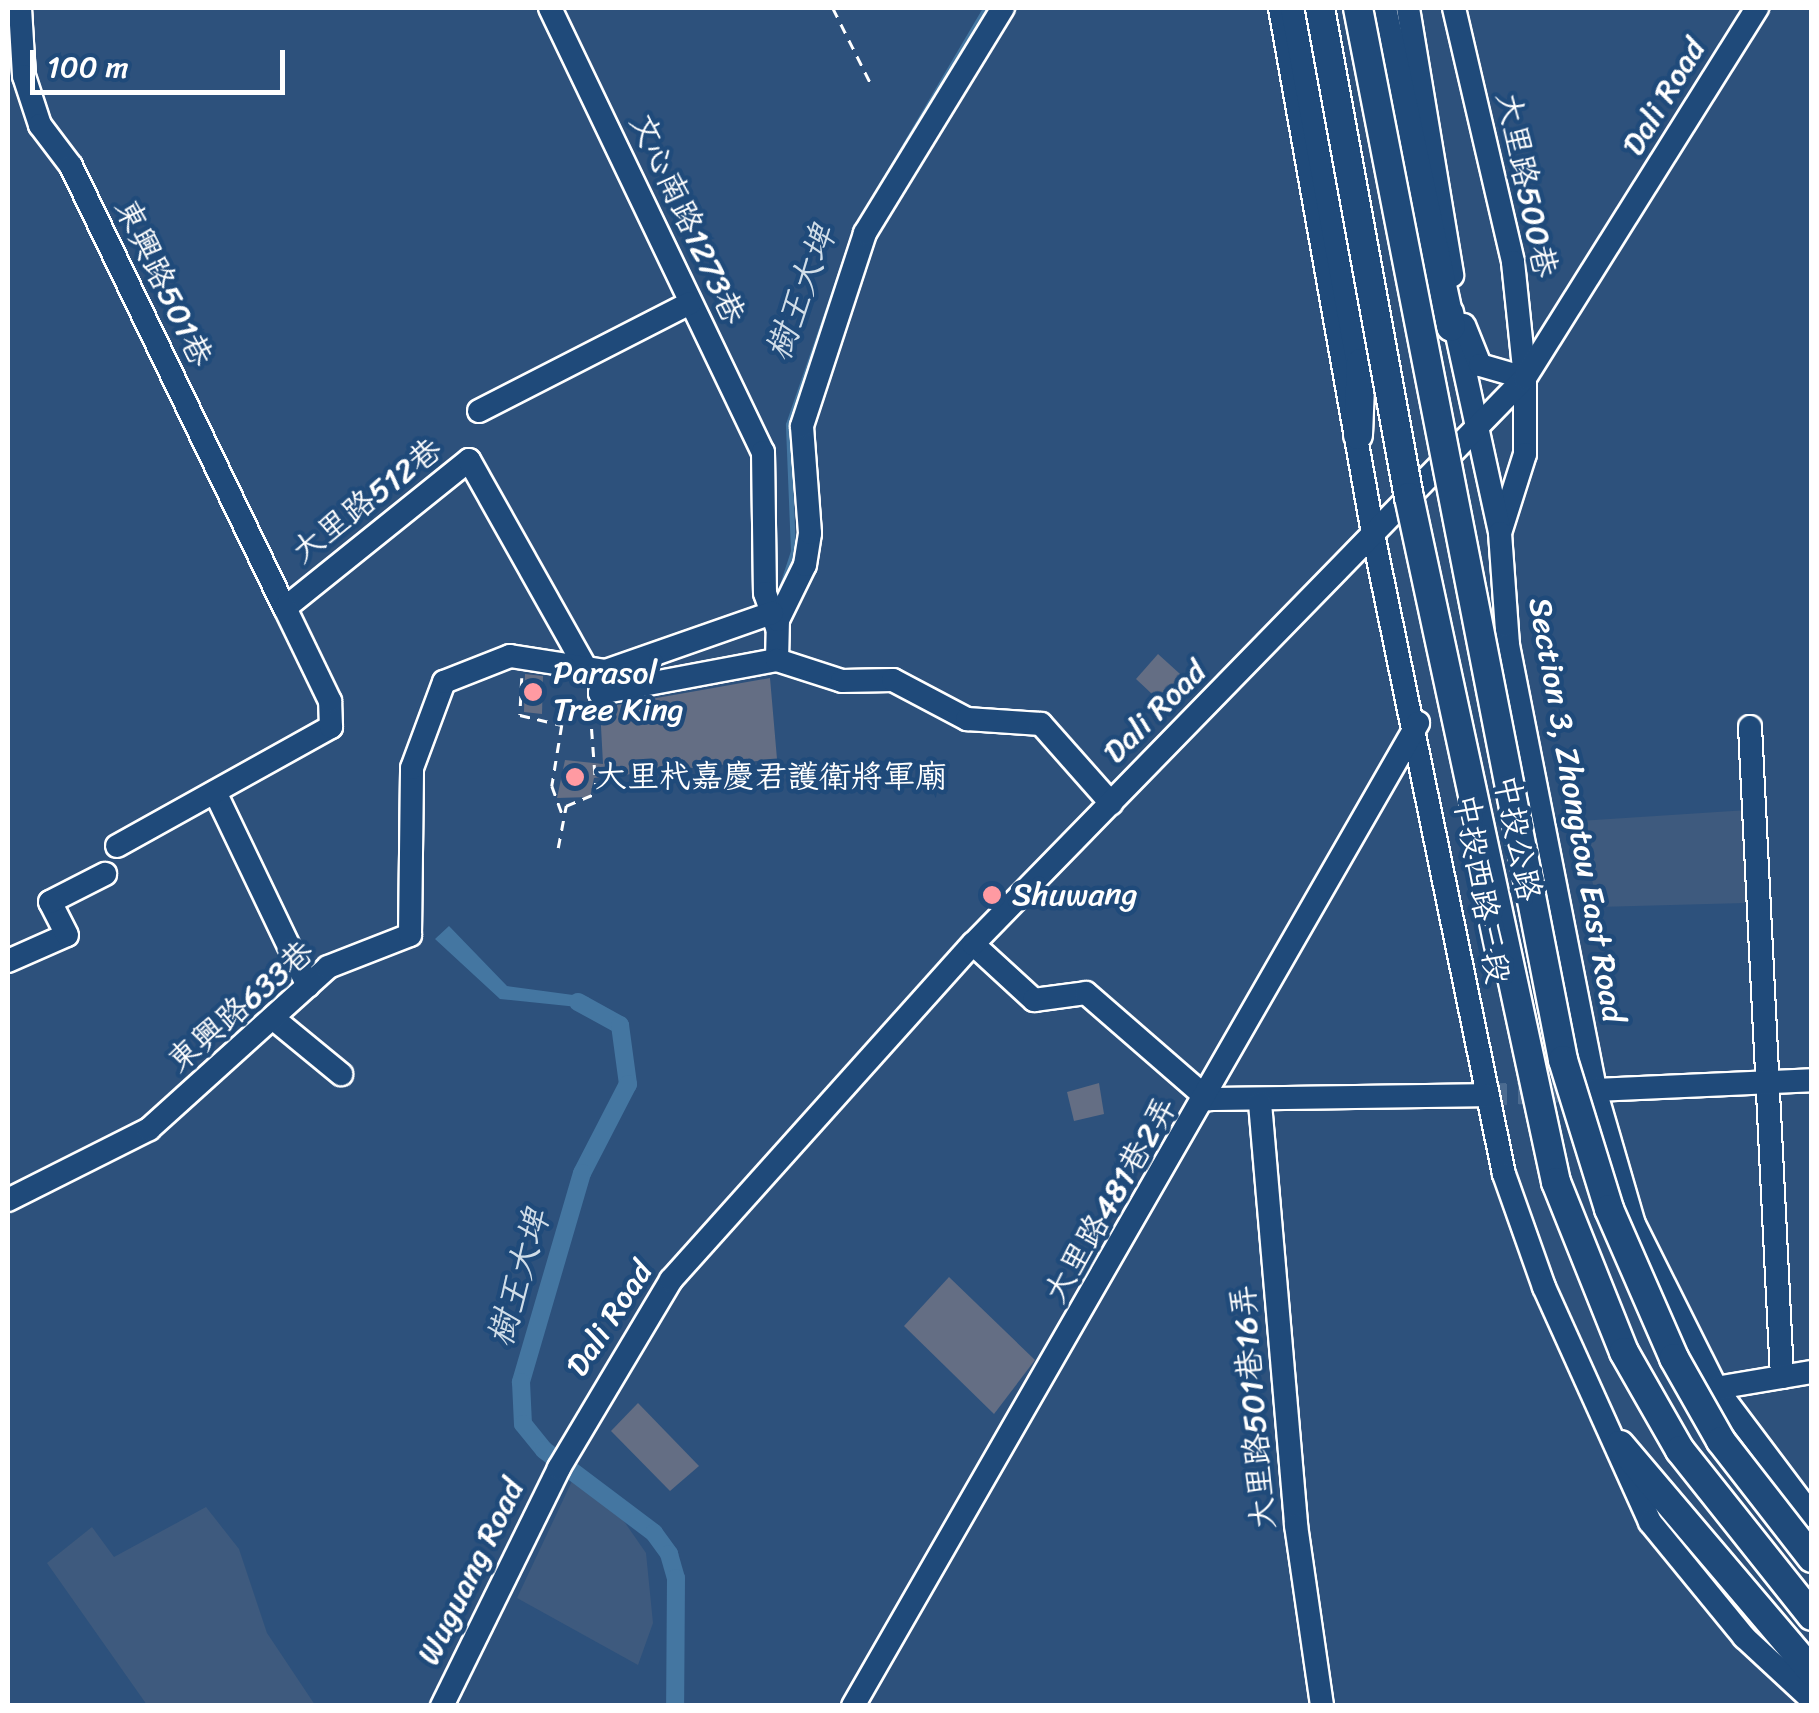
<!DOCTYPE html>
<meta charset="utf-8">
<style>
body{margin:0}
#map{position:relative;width:1819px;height:1713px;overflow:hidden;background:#2d517c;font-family:Sriracha,"LXGW WenKai TC",sans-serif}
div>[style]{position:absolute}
.built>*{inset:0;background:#3e5a7e}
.water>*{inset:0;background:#4476a1}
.stream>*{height:5px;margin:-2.5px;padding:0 2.5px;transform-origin:2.5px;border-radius:2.5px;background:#4476a1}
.canal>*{height:18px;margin:-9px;padding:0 9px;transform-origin:9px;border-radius:9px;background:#4476a1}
.building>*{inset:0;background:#646e84}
.minor-tunnel>*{height:22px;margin-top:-11px;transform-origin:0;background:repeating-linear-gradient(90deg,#4c6b90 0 22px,transparent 0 33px)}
.path>*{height:2.5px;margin-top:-1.25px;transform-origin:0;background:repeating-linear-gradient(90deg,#fff 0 10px,transparent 0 18px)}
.roads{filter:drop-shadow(2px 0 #fff) drop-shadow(-2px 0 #fff) drop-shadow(0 2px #fff) drop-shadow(0 -2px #fff)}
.minor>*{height:22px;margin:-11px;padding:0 11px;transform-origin:11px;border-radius:11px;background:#1f4a7a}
.major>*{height:28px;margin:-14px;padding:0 14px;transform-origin:14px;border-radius:14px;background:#1f4a7a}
.bridges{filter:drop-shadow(2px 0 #fff) drop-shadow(-2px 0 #fff) drop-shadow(0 2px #fff) drop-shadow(0 -2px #fff)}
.major-bridge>*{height:28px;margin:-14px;padding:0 14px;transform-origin:14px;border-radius:14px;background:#1f4a7a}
.dots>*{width:28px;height:28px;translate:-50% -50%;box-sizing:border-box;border:5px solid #1f4a7a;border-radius:50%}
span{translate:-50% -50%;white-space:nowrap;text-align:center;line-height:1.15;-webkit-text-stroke:9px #1f4a7a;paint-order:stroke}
.street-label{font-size:32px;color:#fff}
.poi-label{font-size:32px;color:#fff}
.left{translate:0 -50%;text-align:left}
.water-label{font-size:35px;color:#d0dde8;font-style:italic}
.frame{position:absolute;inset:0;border:10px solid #fff;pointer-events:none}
.scale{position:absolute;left:30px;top:50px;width:255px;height:45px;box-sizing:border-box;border:5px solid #fff;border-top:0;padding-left:12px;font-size:30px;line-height:35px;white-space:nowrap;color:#fff;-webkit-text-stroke:8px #1f4a7a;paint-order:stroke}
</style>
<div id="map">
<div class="built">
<div style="clip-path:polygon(1748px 810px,1745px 903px,1598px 907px,1579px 821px)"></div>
<div style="clip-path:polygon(572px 1481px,619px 1514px,646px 1553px,653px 1623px,638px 1665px,517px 1598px)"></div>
<div style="clip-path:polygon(206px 1507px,239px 1549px,267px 1633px,315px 1705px,147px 1705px,47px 1563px,92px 1527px,114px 1557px)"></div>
</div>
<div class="water">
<div style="clip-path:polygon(449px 926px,507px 986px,588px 997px,597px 1009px,500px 999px,435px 939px)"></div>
</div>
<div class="stream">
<div style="left:865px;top:212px;width:237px;rotate:-59.5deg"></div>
<div style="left:780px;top:591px;width:42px;rotate:-72deg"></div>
<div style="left:793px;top:551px;width:127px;rotate:-92.3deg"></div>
<div style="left:788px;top:424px;width:190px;rotate:-71deg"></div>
</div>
<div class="canal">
<div style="left:578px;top:1002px;width:48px;rotate:28.7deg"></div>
<div style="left:620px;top:1025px;width:60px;rotate:82.3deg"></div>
<div style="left:628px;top:1084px;width:100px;rotate:117.3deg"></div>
<div style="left:582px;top:1173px;width:218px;rotate:106.3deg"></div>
<div style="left:521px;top:1382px;width:42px;rotate:87.3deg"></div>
<div style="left:523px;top:1424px;width:33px;rotate:51deg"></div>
<div style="left:544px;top:1450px;width:138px;rotate:37deg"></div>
<div style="left:654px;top:1533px;width:26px;rotate:54deg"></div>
<div style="left:669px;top:1554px;width:25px;rotate:74deg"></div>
<div style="left:676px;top:1578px;width:128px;rotate:90.4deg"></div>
</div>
<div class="building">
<div style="clip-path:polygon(1158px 654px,1190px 683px,1167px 708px,1136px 679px)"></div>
<div style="clip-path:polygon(525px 674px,543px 676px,542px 714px,524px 712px)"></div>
<div style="clip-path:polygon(770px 678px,777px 759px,594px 778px,590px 797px,557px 798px,565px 760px,603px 764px,600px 708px)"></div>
<div style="clip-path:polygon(1099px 1083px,1104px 1114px,1074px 1121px,1067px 1092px)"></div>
<div style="clip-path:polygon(949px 1277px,1035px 1360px,994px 1414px,904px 1326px)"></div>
<div style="clip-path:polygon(638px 1403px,699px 1466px,670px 1491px,611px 1431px)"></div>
</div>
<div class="minor-tunnel">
<div style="left:1485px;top:1095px;width:101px;rotate:-2.8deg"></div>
</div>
<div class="path">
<div style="left:833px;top:8px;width:87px;rotate:63.4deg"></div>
<div style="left:522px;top:678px;width:37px;rotate:93deg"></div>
<div style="left:520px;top:715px;width:43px;rotate:13.4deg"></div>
<div style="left:562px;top:725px;width:62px;rotate:99.3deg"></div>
<div style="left:552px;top:786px;width:29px;rotate:70deg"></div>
<div style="left:558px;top:848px;width:43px;rotate:-79.2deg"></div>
<div style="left:566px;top:806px;width:33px;rotate:-23deg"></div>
<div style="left:596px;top:793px;width:81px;rotate:-94.2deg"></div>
</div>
<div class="roads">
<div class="minor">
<div style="left:20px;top:8px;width:68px;rotate:86.6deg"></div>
<div style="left:24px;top:76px;width:52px;rotate:71.9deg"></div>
<div style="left:40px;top:125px;width:51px;rotate:52.9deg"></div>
<div style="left:71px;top:166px;width:491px;rotate:64.2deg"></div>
<div style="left:285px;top:608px;width:236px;rotate:-38.8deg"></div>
<div style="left:469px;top:460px;width:235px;rotate:60.7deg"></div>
<div style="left:550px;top:8px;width:492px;rotate:64.4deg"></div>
<div style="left:763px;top:452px;width:141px;rotate:89.2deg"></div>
<div style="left:765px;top:593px;width:37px;rotate:71deg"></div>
<div style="left:1280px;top:8px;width:539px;rotate:79.96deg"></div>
<div style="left:1374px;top:539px;width:648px;rotate:78.43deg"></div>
<div style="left:1504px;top:1174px;width:120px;rotate:70.5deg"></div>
<div style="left:1544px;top:1287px;width:258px;rotate:65.7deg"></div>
<div style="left:1650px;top:1522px;width:149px;rotate:50.7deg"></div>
<div style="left:1744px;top:1637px;width:93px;rotate:42.8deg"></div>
<div style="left:1408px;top:8px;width:271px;rotate:80.6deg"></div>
<div style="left:1454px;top:8px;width:261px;rotate:76.9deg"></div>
<div style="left:1513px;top:262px;width:117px;rotate:84.1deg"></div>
<div style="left:1525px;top:378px;width:76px;rotate:90deg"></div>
<div style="left:1525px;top:454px;width:80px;rotate:107.5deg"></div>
<div style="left:1452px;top:312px;width:226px;rotate:77.7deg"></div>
<div style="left:1500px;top:533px;width:112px;rotate:85.9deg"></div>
<div style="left:1508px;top:645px;width:453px;rotate:78.9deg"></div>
<div style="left:1595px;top:1090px;width:140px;rotate:73.8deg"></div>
<div style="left:1634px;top:1224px;width:183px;rotate:63.4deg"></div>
<div style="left:1716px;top:1388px;width:160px;rotate:53.1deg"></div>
<div style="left:1464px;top:325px;width:43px;rotate:68.2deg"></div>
<div style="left:1480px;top:365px;width:47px;rotate:16.1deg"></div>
<div style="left:479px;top:411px;width:237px;rotate:-27.1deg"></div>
<div style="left:777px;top:660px;width:40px;rotate:-88.6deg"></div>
<div style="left:778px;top:620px;width:61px;rotate:-63.9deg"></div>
<div style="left:805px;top:565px;width:32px;rotate:-81deg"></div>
<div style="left:810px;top:533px;width:107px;rotate:-94.3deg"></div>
<div style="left:802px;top:426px;width:203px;rotate:-71.9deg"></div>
<div style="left:865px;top:233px;width:264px;rotate:-58.5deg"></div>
<div style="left:606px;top:671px;width:23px;rotate:105deg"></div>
<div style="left:600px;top:693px;width:180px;rotate:-10.6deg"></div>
<div style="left:777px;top:660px;width:68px;rotate:17.9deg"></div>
<div style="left:842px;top:681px;width:51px;rotate:-1.1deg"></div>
<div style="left:893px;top:680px;width:84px;rotate:27.8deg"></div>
<div style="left:967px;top:719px;width:74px;rotate:3.9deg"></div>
<div style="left:1041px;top:724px;width:106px;rotate:48.5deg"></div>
<div style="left:606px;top:671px;width:176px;rotate:-19.3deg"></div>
<div style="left:1750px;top:727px;width:651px;rotate:87.18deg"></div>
<div style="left:215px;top:792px;width:215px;rotate:64.4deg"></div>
<div style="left:117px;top:846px;width:245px;rotate:-29.1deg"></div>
<div style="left:331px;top:727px;width:26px;rotate:-92deg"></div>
<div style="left:330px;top:701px;width:103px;rotate:-115.8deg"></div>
<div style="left:973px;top:944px;width:83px;rotate:42.6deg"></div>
<div style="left:1034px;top:1000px;width:52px;rotate:-7.7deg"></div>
<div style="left:1086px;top:993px;width:162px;rotate:41deg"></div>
<div style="left:1208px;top:1099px;width:277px;rotate:-0.8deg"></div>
<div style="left:8px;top:961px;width:64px;rotate:-23.8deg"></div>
<div style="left:67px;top:935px;width:37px;rotate:-117deg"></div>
<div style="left:50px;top:902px;width:62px;rotate:-27deg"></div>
<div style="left:274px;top:1019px;width:87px;rotate:39.4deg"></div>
<div style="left:1595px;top:1090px;width:217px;rotate:-2.6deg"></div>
<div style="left:1260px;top:1103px;width:424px;rotate:85.1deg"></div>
<div style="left:1296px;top:1525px;width:183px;rotate:81.8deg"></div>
<div style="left:8px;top:1200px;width:158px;rotate:-26.7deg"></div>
<div style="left:149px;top:1129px;width:241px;rotate:-42.1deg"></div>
<div style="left:328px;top:967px;width:88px;rotate:-21.3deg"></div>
<div style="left:410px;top:935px;width:167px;rotate:-89.3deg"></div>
<div style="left:412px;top:768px;width:92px;rotate:-69.6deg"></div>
<div style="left:444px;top:682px;width:71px;rotate:-21.5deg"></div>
<div style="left:510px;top:656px;width:97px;rotate:8.9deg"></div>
<div style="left:1716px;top:1388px;width:97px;rotate:-9.5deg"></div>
<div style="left:442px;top:1706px;width:265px;rotate:-63.8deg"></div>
<div style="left:559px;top:1468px;width:219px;rotate:-59.2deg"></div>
<div style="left:671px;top:1280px;width:452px;rotate:-48.1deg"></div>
<div style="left:973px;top:944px;width:791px;rotate:-45.72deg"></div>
<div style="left:1525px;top:378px;width:437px;rotate:-57.9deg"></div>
<div style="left:853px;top:1706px;width:1134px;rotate:-60.11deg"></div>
</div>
<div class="major">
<div style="left:1295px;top:8px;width:361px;rotate:79.5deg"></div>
<div style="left:1361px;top:363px;width:72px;rotate:92.4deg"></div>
<div style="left:1382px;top:8px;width:326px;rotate:77.8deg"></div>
<div style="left:1620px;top:1445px;width:297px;rotate:49.7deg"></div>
</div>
</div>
<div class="bridges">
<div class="major-bridge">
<div style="left:1320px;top:8px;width:497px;rotate:79.7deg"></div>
<div style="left:1409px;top:497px;width:701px;rotate:77.89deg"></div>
<div style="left:1556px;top:1182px;width:183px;rotate:68.2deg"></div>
<div style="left:1624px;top:1352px;width:113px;rotate:60.3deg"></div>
<div style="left:1680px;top:1450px;width:212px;rotate:51.5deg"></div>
<div style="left:1358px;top:8px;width:1072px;rotate:78.97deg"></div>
<div style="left:1563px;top:1060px;width:156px;rotate:72.8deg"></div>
<div style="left:1609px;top:1209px;width:163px;rotate:66.4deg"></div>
<div style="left:1674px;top:1358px;width:95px;rotate:60.5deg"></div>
<div style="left:1721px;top:1441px;width:148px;rotate:52.1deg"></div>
</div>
</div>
<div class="dots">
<div style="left:533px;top:692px;background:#ff9aa2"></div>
<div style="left:575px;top:777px;background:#ff9aa2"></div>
<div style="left:992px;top:895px;background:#ff9aa2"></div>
</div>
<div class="street-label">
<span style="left:1664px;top:97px;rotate:-59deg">Dali Road</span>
<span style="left:1526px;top:185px;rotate:78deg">大里路500巷</span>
<span style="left:687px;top:219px;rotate:65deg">文心南路1273巷</span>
<span style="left:163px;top:283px;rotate:64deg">東興路501巷</span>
<span style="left:367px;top:501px;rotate:-38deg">大里路512巷</span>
<span style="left:1155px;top:712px;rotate:-45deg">Dali Road</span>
<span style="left:1576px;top:810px;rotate:80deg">Section 3, Zhongtou East Road</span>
<span style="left:1517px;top:838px;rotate:79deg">中投公路</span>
<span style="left:1481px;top:889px;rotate:80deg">中投西路三段</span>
<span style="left:241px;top:1007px;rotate:-41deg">東興路633巷</span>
<span style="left:1111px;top:1200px;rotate:-60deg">大里路481巷2弄</span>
<span style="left:610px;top:1319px;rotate:-57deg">Dali Road</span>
<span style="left:1254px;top:1407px;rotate:-95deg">大里路501巷16弄</span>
<span style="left:471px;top:1572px;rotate:-64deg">Wuguang Road</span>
</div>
<div class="poi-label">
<span class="left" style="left:553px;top:692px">Parasol<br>Tree King</span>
<span class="left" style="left:595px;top:777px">大里杙嘉慶君護衛將軍廟</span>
<span class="left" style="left:1012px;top:895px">Shuwang</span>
</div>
<div class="water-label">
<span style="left:800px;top:293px;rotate:-70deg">樹王大埤</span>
<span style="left:518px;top:1278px;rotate:-74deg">樹王大埤</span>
</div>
<div class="frame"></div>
<div class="scale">100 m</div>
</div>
